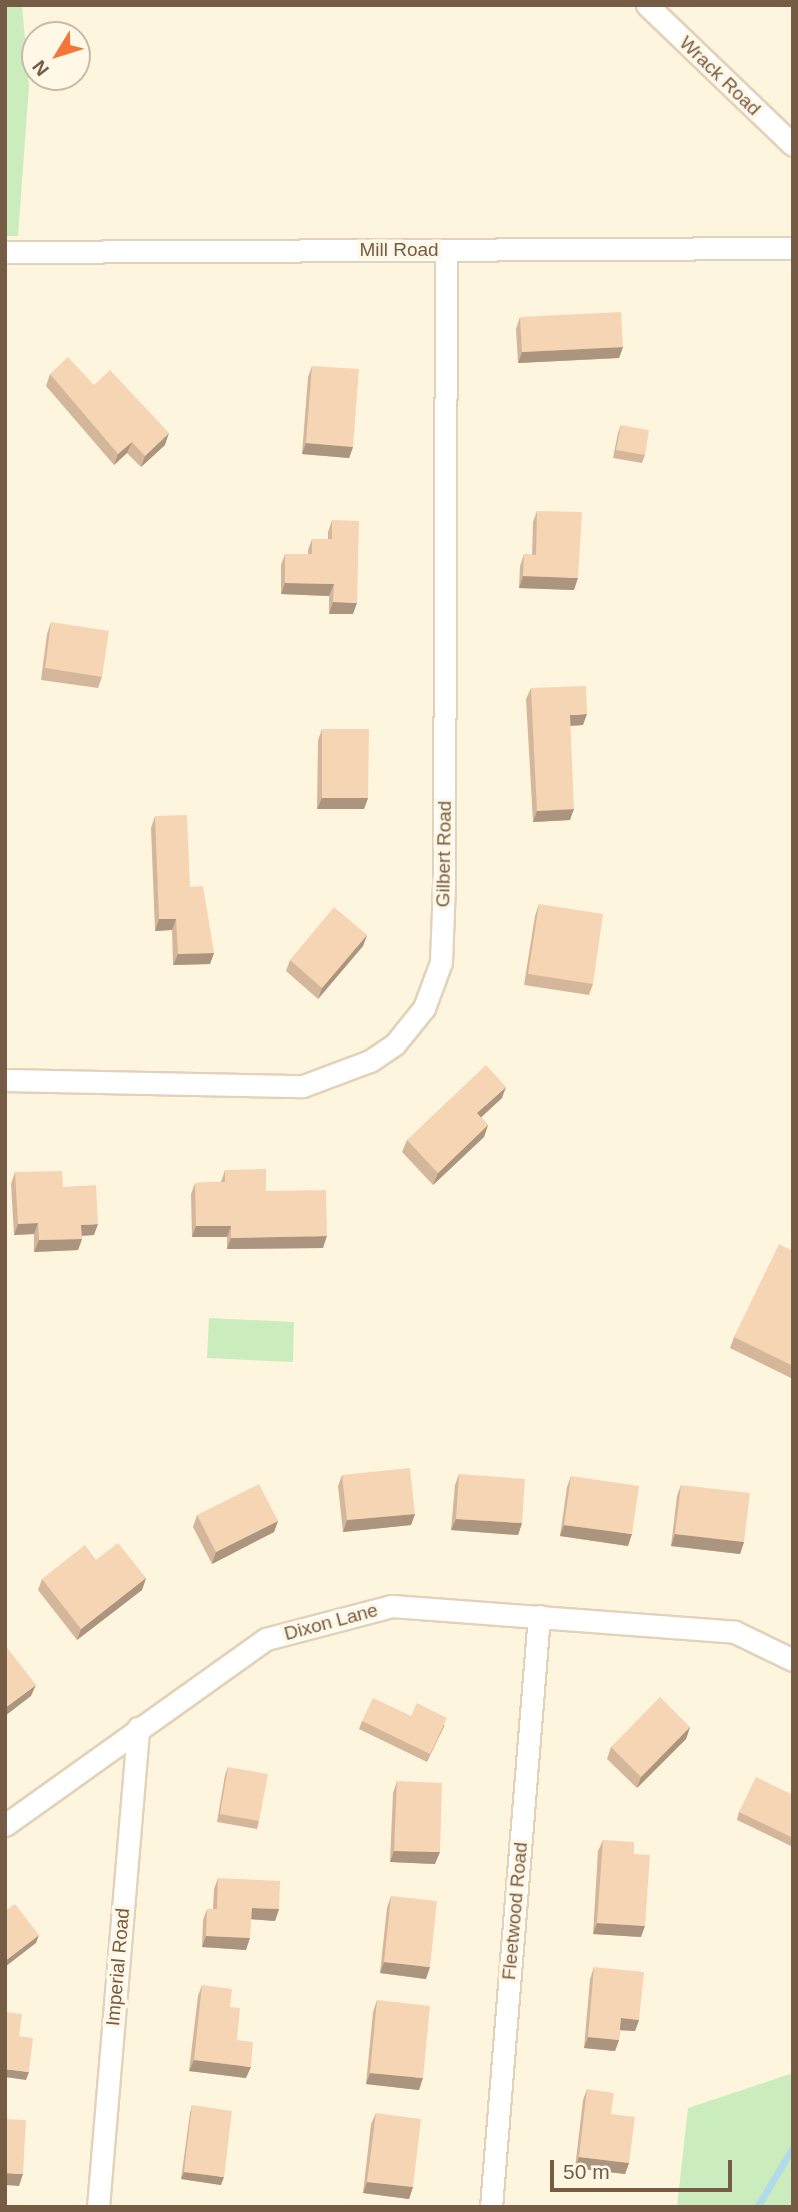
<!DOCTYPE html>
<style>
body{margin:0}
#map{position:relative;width:798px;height:2212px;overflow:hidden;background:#fef5df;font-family:Arial,sans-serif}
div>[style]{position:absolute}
.green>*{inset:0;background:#cbedbd}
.stream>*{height:7px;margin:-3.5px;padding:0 3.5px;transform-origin:3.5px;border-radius:3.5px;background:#b2dbe9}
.roads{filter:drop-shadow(2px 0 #e3d2ba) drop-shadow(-2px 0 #e3d2ba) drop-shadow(0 2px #e3d2ba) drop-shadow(0 -2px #e3d2ba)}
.minor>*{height:21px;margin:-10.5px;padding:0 10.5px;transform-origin:10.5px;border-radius:10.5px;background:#fff}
.wall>*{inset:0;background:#d4b79b}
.shaded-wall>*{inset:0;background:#ac957e}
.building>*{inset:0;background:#f6d5b4}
span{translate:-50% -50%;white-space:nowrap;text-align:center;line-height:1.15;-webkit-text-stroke:7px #fff8e7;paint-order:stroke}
.street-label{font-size:19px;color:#775c45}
.frame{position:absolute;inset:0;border:7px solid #775c45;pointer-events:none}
.north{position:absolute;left:21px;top:21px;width:70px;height:70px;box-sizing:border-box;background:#fff8e7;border:2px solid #c9baa6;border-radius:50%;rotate:232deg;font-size:19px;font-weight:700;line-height:28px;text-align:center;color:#775c45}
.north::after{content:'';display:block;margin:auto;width:24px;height:32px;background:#f47639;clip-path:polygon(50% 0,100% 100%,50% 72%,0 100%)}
.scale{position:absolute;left:550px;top:2160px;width:182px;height:32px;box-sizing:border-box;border:4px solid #775c45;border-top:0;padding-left:9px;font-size:21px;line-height:24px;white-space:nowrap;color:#775c45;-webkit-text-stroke:5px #fff8e7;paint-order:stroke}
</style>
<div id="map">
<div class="green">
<div style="clip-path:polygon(5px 5px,22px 5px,29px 86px,18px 236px,5px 236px)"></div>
<div style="clip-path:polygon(209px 1318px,294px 1322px,293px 1362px,207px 1358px)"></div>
<div style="clip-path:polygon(793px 2073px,793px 2207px,677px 2207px,688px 2108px)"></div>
</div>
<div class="stream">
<div style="left:757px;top:2207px;width:70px;rotate:-59deg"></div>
</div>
<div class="roads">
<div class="minor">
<div style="left:647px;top:5px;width:202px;rotate:43.8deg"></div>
<div style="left:5px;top:252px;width:788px;rotate:-0.29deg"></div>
<div style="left:5px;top:1080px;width:298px;rotate:1.2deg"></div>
<div style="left:303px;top:1086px;width:72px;rotate:-20.5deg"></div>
<div style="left:370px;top:1061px;width:30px;rotate:-34deg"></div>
<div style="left:395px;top:1044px;width:46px;rotate:-51.1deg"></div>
<div style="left:424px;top:1008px;width:49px;rotate:-69.7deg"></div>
<div style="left:441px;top:962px;width:78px;rotate:-87.8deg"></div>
<div style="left:444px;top:884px;width:634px;rotate:-89.82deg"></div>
<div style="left:5px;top:1825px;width:320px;rotate:-35.5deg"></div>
<div style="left:266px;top:1639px;width:130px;rotate:-14.7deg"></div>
<div style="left:392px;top:1606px;width:344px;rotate:4.3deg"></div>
<div style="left:735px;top:1632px;width:64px;rotate:25.8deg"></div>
<div style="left:98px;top:2207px;width:481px;rotate:-85.2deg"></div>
<div style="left:491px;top:2207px;width:593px;rotate:-85.36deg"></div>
</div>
</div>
<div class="wall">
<div style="clip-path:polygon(520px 317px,623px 347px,619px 358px,518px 363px,516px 329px)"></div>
<div style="clip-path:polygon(312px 366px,353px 447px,349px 458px,302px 454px,308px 377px)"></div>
<div style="clip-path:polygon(50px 374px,94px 385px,165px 445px,141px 467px,127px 453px,114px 465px,46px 386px)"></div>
<div style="clip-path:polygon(621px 425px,645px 455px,642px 463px,613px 458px,618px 433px)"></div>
<div style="clip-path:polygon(537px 511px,574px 590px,519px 588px,520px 566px,524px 554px,532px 555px,533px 522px)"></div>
<div style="clip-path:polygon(332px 520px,353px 614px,329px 614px,329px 596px,281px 594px,281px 565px,285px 554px,308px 554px,308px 550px,312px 539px,328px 539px,328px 532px)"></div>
<div style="clip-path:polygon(51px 622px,102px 677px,98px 688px,41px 680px,47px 634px)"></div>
<div style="clip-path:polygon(531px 688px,583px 725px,570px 726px,570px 820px,533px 822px,526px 699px)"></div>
<div style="clip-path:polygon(322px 729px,368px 798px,364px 809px,317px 809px,318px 740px)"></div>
<div style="clip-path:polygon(155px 816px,190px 887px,214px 953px,210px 964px,173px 965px,172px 930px,155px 931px,151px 828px)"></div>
<div style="clip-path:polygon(539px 904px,593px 984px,589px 995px,524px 985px,535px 916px)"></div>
<div style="clip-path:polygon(367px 935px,363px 946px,318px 999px,286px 971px,290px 960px)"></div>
<div style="clip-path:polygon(502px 1098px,481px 1117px,488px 1125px,484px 1137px,433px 1185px,402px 1152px,407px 1140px)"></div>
<div style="clip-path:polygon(225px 1170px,266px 1191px,323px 1248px,227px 1249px,227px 1237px,192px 1237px,191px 1194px,195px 1183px,221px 1182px)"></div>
<div style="clip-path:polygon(15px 1172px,63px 1187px,94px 1235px,82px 1236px,82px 1239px,78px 1250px,34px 1252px,34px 1234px,14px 1235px,11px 1184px)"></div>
<div style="clip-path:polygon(793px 1251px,793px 1379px,730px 1348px,734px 1337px)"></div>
<div style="clip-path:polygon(459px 1474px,522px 1523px,518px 1535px,451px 1530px,455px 1485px)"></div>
<div style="clip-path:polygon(342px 1475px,415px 1514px,411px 1525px,343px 1532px,338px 1486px)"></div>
<div style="clip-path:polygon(571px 1476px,628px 1546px,560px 1536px,567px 1487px)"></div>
<div style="clip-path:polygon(681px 1485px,744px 1542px,740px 1554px,671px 1546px,677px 1496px)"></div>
<div style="clip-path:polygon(197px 1515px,278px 1521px,274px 1532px,212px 1564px,193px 1527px)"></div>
<div style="clip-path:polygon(96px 1560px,146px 1578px,142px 1590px,77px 1640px,38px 1590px,42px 1579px)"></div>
<div style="clip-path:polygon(362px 1721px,445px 1725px,427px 1762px,359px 1729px)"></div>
<div style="clip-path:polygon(690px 1727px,686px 1739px,637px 1788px,607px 1759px,611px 1747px)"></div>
<div style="clip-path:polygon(228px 1767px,259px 1821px,257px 1829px,217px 1822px,225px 1775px)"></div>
<div style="clip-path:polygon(397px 1781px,435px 1864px,390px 1862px,393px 1793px)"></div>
<div style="clip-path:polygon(793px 1795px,793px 1847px,737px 1820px,739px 1812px)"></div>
<div style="clip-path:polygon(603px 1840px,634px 1854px,641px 1937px,593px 1934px,598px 1851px)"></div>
<div style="clip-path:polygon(218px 1878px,279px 1909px,275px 1921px,251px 1919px,246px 1950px,202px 1947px,203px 1920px,207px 1909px,213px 1909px,214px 1889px)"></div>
<div style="clip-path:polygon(391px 1896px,426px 1979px,380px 1973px,387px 1908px)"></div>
<div style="clip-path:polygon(594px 1967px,639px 2020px,635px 2031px,620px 2030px,619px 2040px,615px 2051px,584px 2048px,590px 1979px)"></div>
<div style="clip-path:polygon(202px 1985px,230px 2007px,237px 2040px,246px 2078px,189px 2071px,198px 1996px)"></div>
<div style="clip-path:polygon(377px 2000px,419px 2090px,366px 2084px,373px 2012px)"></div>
<div style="clip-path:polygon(587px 2089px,611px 2114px,629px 2163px,625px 2174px,575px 2168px,583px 2100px)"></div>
<div style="clip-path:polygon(192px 2105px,221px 2185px,181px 2179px,190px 2113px)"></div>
<div style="clip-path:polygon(376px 2113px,413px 2187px,409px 2199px,363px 2193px,371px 2124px)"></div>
</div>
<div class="shaded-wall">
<div style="clip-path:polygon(623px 347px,619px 358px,518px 363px,522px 352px)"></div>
<div style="clip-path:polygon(169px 433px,165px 445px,141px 467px,145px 456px)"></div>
<div style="clip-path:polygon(132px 442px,127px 453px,114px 465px,118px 454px)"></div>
<div style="clip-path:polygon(306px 443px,353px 447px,349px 458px,302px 454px)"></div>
<div style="clip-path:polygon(523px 576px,578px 578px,574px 590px,519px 588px)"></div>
<div style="clip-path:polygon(285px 583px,334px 584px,329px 596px,281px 594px)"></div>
<div style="clip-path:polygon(333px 602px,357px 603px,353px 614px,329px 614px)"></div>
<div style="clip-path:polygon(587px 714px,583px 725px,565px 726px,570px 715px)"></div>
<div style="clip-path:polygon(322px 798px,368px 798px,364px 809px,317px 809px)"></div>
<div style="clip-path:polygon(574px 809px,570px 820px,533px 822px,537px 811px)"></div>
<div style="clip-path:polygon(159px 919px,176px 919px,172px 930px,155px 931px)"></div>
<div style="clip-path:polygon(367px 935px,363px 946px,318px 999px,322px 988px)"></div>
<div style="clip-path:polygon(214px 953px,210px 964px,173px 965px,178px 954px)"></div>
<div style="clip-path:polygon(506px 1087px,502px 1098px,473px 1125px,477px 1113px)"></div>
<div style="clip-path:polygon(488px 1125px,484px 1137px,433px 1185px,438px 1173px)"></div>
<div style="clip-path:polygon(38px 1223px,34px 1234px,14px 1235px,18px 1224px)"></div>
<div style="clip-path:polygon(98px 1224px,94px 1235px,77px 1236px,81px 1225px)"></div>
<div style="clip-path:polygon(196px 1226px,231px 1226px,227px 1237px,192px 1237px)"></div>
<div style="clip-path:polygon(327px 1236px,323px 1248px,227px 1249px,231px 1238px)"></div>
<div style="clip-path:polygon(82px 1239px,78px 1250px,34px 1252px,39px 1240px)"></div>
<div style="clip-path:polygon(415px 1514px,411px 1525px,343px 1532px,347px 1520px)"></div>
<div style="clip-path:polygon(456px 1519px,522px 1523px,518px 1535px,451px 1530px)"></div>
<div style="clip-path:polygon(278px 1521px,274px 1532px,212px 1564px,216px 1552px)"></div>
<div style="clip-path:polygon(564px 1525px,632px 1534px,628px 1546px,560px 1536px)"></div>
<div style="clip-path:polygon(675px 1534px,744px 1542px,740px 1554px,671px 1546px)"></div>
<div style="clip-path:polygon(146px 1578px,142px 1590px,77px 1640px,81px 1629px)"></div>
<div style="clip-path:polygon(36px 1685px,31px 1696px,5px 1716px,5px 1708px)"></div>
<div style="clip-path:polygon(690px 1727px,686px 1739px,637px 1788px,641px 1777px)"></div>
<div style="clip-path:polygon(394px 1851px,440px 1852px,435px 1864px,390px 1862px)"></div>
<div style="clip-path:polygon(252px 1908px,279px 1909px,275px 1921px,248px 1919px)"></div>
<div style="clip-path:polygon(597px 1923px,645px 1926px,641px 1937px,593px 1934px)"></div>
<div style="clip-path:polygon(39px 1935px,36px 1943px,5px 1967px,5px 1961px)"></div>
<div style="clip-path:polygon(206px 1936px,250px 1938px,246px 1950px,202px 1947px)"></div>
<div style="clip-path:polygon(384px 1962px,430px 1967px,426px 1979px,380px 1973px)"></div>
<div style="clip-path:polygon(621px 2018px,639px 2020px,635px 2031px,616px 2030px)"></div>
<div style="clip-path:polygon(588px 2037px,619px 2040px,615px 2051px,584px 2048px)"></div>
<div style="clip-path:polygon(194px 2060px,251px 2067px,246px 2078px,189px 2071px)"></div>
<div style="clip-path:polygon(5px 2069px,29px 2072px,26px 2080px,5px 2077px)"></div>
<div style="clip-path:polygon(370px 2073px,423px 2078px,419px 2090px,366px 2084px)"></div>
<div style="clip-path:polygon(579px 2157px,629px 2163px,625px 2174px,575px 2168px)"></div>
<div style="clip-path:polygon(184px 2172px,224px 2177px,221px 2185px,181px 2179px)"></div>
<div style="clip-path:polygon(5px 2173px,23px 2174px,19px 2186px,5px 2185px)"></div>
<div style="clip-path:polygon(367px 2182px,413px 2187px,409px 2199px,363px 2193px)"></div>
</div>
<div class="building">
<div style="clip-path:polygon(621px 312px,623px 347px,522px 352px,520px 317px)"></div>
<div style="clip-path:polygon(68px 357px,94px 385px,110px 370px,169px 433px,145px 456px,132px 442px,118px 454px,50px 374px)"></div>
<div style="clip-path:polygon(312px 366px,359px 369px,353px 447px,306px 443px)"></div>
<div style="clip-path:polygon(621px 425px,649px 430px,645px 455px,616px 450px)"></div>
<div style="clip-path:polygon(537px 511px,582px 512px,578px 578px,523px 576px,524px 554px,536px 555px)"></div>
<div style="clip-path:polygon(332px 520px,359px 521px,357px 603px,333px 602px,334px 584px,285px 583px,285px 554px,312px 554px,312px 539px,332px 539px)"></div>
<div style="clip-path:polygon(51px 622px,109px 631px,102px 677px,45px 668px)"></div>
<div style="clip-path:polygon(586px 686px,587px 714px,570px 715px,574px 809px,537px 811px,531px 688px)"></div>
<div style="clip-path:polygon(322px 729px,369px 729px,368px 798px,322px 798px)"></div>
<div style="clip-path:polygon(187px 815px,190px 887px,203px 886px,214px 953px,178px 954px,176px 919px,159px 919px,155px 816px)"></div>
<div style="clip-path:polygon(539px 904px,603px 914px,593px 984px,528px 974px)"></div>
<div style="clip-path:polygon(334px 907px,367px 935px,322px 988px,290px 960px)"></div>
<div style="clip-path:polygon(486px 1065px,506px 1087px,477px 1113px,488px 1125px,438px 1173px,407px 1140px)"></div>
<div style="clip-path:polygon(266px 1169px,266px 1191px,326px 1190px,327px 1236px,231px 1238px,231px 1226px,196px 1226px,195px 1183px,225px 1182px,225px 1170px)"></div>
<div style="clip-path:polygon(62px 1171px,63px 1187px,96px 1185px,98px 1224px,81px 1225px,82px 1239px,39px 1240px,38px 1223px,18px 1224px,15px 1172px)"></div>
<div style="clip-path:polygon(779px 1244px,793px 1251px,793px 1366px,734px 1337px)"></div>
<div style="clip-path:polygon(410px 1468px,415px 1514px,347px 1520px,342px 1475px)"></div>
<div style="clip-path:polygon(459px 1474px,525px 1479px,522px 1523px,456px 1519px)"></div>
<div style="clip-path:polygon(571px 1476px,639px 1486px,632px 1534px,564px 1525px)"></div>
<div style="clip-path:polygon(259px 1484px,278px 1521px,216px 1552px,197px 1515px)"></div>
<div style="clip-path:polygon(681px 1485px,750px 1493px,744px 1542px,675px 1534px)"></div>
<div style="clip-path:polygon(118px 1543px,146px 1578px,81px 1629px,42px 1579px,85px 1545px,96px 1560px)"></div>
<div style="clip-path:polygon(5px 1645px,36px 1685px,5px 1708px)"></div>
<div style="clip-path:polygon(660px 1697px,690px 1727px,641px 1777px,611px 1747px)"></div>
<div style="clip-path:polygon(373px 1698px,411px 1716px,417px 1703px,447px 1718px,430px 1754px,362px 1721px)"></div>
<div style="clip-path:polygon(228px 1767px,268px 1774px,259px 1821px,220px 1814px)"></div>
<div style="clip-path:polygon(756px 1777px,793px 1795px,793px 1838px,739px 1812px)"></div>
<div style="clip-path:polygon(397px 1781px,442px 1783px,440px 1852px,394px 1851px)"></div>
<div style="clip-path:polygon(603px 1840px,634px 1842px,634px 1854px,650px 1855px,645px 1926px,597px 1923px)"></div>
<div style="clip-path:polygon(218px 1878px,280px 1881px,279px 1909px,252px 1908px,250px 1938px,206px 1936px,207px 1909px,217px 1909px)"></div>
<div style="clip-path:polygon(391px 1896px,437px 1901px,430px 1967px,384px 1962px)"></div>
<div style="clip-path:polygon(15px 1904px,39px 1935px,5px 1961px,5px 1911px)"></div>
<div style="clip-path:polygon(594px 1967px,644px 1972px,639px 2020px,621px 2018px,619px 2040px,588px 2037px)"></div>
<div style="clip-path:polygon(202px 1985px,232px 1989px,230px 2007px,240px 2008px,237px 2040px,253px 2042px,251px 2067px,194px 2060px)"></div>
<div style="clip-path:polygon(377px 2000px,430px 2006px,423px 2078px,370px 2073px)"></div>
<div style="clip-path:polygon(5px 2012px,22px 2014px,19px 2036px,33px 2038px,29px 2072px,5px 2069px)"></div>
<div style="clip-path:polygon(587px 2089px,614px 2093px,611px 2114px,635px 2117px,629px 2163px,579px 2157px)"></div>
<div style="clip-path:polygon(192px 2105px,232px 2111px,224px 2177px,184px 2172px)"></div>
<div style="clip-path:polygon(376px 2113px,421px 2119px,413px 2187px,367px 2182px)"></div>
<div style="clip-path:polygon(5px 2119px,26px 2120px,23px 2174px,5px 2173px)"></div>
</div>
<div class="street-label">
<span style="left:720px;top:76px;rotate:44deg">Wrack Road</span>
<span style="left:399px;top:250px">Mill Road</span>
<span style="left:444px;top:854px;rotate:-89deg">Gilbert Road</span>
<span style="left:331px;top:1622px;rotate:-15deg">Dixon Lane</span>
<span style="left:515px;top:1911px;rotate:-85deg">Fleetwood Road</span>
<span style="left:118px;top:1967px;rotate:-85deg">Imperial Road</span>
</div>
<div class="frame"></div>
<div class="north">N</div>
<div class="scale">50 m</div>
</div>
